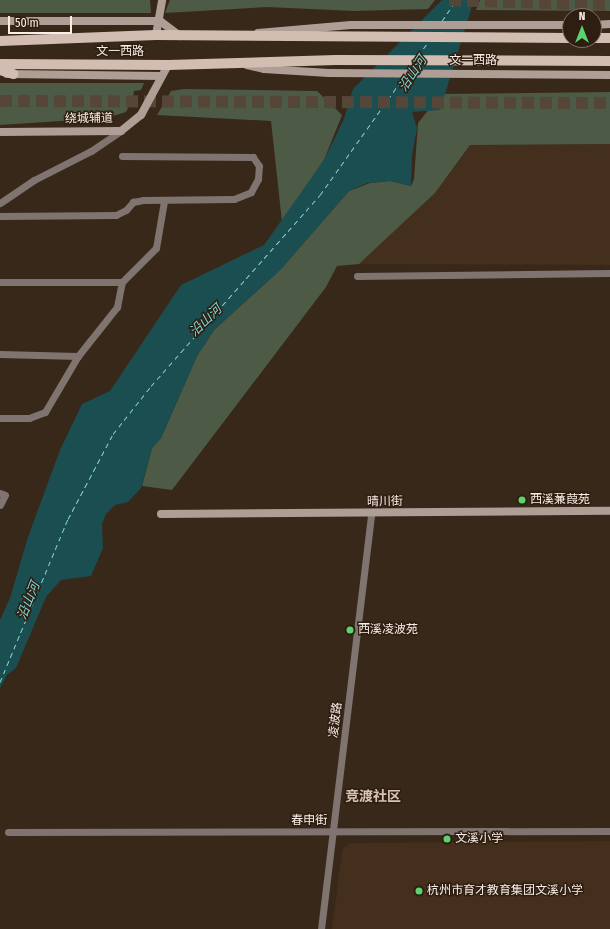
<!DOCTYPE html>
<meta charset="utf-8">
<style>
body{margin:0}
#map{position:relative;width:610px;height:929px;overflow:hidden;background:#38281a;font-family:"Fira Sans Condensed","Noto Sans SC",sans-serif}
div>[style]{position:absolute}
.built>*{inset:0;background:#442e1c}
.green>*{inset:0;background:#4d5a46}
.water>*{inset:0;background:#1a4e50}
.ferry>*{height:1px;margin-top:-0.5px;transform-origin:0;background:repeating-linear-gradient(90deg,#81d8dc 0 5px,transparent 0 9px)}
.highway-tunnel>*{height:12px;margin-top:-6px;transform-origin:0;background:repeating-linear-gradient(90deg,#554638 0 12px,transparent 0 18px)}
.street>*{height:7px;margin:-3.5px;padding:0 3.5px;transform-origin:3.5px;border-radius:3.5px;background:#7f746f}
.secondary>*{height:8px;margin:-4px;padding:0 4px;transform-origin:4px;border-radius:4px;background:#ae9e95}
.primary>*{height:10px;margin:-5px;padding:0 5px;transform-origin:5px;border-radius:5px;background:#d2bdb2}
.dots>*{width:11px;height:11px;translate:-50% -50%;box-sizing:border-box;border:2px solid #2e1e11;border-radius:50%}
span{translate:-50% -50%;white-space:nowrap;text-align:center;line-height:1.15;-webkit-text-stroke:3px #2e1e11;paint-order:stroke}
.street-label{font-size:12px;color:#f9eee5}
.poi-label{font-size:12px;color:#f9eee5}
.left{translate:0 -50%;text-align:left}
.water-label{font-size:13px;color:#81d8dc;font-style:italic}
.quarter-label{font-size:14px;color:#d9c3b2;font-weight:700}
.north{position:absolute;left:562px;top:8px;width:40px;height:40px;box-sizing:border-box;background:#2e1e11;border:1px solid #7f7166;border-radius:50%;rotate:0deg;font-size:11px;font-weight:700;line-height:16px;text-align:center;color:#f9eee5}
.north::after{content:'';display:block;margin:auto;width:14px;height:18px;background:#5ad56e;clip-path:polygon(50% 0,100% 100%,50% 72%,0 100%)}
.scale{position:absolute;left:8px;top:16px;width:64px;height:18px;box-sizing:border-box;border:2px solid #f9eee5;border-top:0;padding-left:5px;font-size:12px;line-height:14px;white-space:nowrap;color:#f9eee5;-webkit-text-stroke:3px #2e1e11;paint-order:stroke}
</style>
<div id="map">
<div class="built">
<div style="clip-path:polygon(610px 144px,610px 265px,359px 264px,435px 193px,470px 145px)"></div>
<div style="clip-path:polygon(610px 841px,610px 929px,332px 929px,342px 853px,344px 847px,350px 843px)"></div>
</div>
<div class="green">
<div style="clip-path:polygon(0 0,150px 0,151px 13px,0 13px)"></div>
<div style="clip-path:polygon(170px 0,435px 0,428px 9px,354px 11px,267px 7px,165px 13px)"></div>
<div style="clip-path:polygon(480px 0,610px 0,610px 11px,476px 10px)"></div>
<div style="clip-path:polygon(0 83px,144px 83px,141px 90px,134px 91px,133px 98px,126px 112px,107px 118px,0 125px)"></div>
<div style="clip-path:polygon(184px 89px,317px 91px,342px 115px,324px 160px,282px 222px,271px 121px,157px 115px,171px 91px)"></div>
<div style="clip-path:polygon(610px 92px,610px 144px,470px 145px,435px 193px,359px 264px,337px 266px,326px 287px,172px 490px,142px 486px,152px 448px,161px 438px,197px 356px,214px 330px,280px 270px,349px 191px,370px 183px,390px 181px,411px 186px,414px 179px,418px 123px,441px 94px)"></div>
</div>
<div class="water">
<div style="clip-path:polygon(442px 0,474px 0,440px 110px,412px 112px,417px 128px,412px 155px,411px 186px,390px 181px,367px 183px,349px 191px,280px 270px,214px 330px,197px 356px,161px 438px,152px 448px,141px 488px,128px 502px,115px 505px,106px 514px,102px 524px,103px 548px,91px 576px,61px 580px,46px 597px,16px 668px,7px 675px,0 688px,0 620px,10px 598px,28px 537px,60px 450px,82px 404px,110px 391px,181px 285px,264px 245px,324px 160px,344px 119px,353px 89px)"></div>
</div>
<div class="ferry">
<div style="left:442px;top:21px;width:25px;rotate:-56deg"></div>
<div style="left:418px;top:56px;width:17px;rotate:-54deg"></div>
<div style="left:408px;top:71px;width:7px;rotate:-56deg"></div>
<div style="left:0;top:682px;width:177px;rotate:-67.4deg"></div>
<div style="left:68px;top:519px;width:96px;rotate:-62.1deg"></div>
<div style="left:113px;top:434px;width:61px;rotate:-51.6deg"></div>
<div style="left:151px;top:386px;width:255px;rotate:-48.5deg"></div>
<div style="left:320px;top:195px;width:145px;rotate:-54.6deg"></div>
</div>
<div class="highway-tunnel">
<div style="left:449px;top:0;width:161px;rotate:1.8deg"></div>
<div style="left:0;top:101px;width:610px;rotate:0.19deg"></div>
</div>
<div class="street">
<div style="left:0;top:203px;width:41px;rotate:-34.1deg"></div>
<div style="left:34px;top:180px;width:64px;rotate:-27deg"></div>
<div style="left:91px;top:151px;width:36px;rotate:-34deg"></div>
<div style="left:0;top:216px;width:116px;rotate:-0.5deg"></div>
<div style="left:116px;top:215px;width:11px;rotate:-27deg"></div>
<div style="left:126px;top:210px;width:11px;rotate:-49deg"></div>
<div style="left:133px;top:202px;width:10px;rotate:-11deg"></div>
<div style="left:143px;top:200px;width:91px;rotate:-0.6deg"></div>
<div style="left:234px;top:199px;width:18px;rotate:-22deg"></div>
<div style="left:251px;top:192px;width:15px;rotate:-62deg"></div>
<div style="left:258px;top:179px;width:13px;rotate:-86deg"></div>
<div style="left:259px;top:166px;width:11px;rotate:-124deg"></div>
<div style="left:253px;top:157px;width:131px;rotate:-179.6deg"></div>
<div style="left:357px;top:276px;width:253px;rotate:-0.7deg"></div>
<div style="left:0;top:282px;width:122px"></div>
<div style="left:0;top:354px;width:78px;rotate:1.5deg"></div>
<div style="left:0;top:418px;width:29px"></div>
<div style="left:29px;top:418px;width:17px;rotate:-21deg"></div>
<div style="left:45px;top:412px;width:65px;rotate:-59.5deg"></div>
<div style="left:78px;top:356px;width:63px;rotate:-51.5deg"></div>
<div style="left:117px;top:307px;width:25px;rotate:-79deg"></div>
<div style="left:122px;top:282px;width:48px;rotate:-45deg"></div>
<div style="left:156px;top:248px;width:48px;rotate:-80.3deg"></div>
<div style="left:0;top:493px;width:5px;rotate:22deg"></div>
<div style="left:5px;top:495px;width:11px;rotate:117deg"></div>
<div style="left:8px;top:832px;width:602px;rotate:-0.1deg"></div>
<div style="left:321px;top:929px;width:418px;rotate:-83.1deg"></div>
</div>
<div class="secondary">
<div style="left:0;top:21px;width:160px"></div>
<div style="left:160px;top:21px;width:25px;rotate:37deg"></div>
<div style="left:594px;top:25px;width:16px;rotate:-4deg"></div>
<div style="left:258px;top:33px;width:93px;rotate:-4.9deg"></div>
<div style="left:351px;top:25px;width:219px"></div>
<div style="left:156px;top:35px;width:36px;rotate:-80deg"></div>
<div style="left:247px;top:65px;width:17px;rotate:13deg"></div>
<div style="left:264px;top:69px;width:65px;rotate:3.5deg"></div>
<div style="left:329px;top:73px;width:281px;rotate:0.4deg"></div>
<div style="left:7px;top:74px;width:154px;rotate:0.7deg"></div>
<div style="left:0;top:132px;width:121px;rotate:-0.5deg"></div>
<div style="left:121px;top:131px;width:26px;rotate:-39deg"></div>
<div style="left:141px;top:115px;width:57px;rotate:-61.6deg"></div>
<div style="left:161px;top:514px;width:449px;rotate:-0.4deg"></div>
</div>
<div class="primary">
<div style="left:594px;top:38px;width:16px"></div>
<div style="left:0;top:41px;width:156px;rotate:-2.2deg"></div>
<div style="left:156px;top:35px;width:414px;rotate:0.4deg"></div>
<div style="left:0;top:64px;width:168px;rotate:0.3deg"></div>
<div style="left:168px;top:65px;width:168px;rotate:-1.7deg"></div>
<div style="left:336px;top:60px;width:274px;rotate:0.2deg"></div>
<div style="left:0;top:70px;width:14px;rotate:17deg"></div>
</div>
<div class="dots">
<div style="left:522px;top:500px;background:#5ad56e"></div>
<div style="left:350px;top:630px;background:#5ad56e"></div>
<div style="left:447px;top:839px;background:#5ad56e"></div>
<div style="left:419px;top:891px;background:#5ad56e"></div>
</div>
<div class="street-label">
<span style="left:120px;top:52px">文一西路</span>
<span style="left:473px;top:61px">文一西路</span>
<span style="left:89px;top:119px;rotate:-1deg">绕城辅道</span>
<span style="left:385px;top:502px;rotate:-1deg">晴川街</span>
<span style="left:336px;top:720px;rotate:-83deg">凌波路</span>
<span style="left:309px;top:821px">春申街</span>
</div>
<div class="poi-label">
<span class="left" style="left:530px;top:500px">西溪蒹葭苑</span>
<span class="left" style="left:358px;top:630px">西溪凌波苑</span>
<span class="left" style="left:455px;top:839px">文溪小学</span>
<span class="left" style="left:427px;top:891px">杭州市育才教育集团文溪小学</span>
</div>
<div class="water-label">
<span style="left:413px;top:74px;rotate:-56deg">沿山河</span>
<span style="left:206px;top:321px;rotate:-44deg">沿山河</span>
<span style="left:29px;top:601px;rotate:-68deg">沿山河</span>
</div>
<div class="quarter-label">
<span style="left:373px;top:797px">竞渡社区</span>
</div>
<div class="north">N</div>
<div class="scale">50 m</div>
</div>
